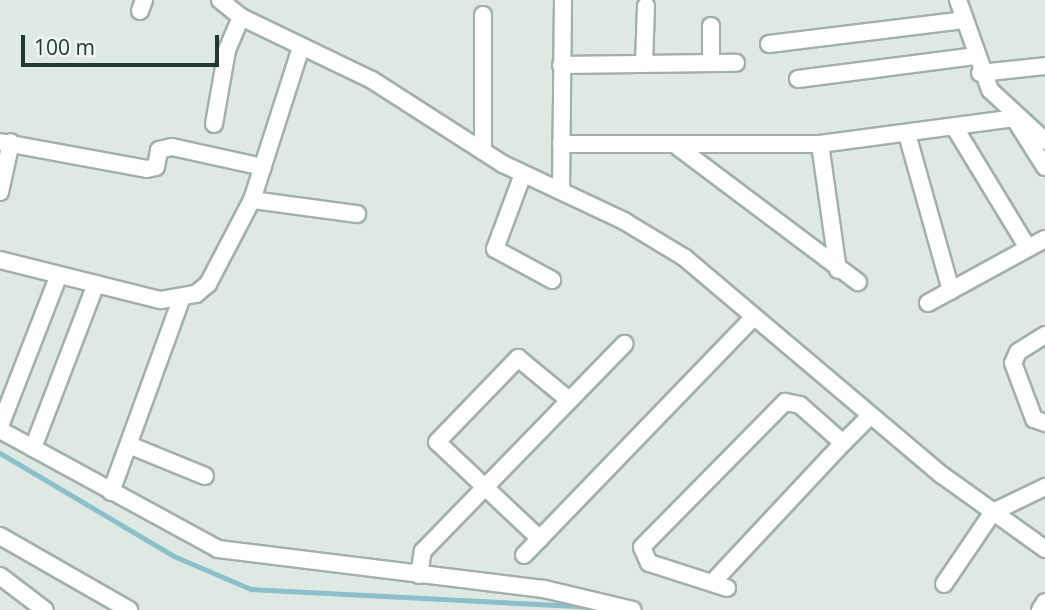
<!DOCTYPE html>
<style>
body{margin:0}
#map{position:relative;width:1045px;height:610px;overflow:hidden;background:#dfe9e4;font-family:"Open Sans",sans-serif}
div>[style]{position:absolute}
.stream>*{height:4.5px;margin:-2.25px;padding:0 2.25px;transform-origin:2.25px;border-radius:2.25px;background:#8bbfca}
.roads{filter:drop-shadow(2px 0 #a2b0ab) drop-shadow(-2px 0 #a2b0ab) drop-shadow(0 2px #a2b0ab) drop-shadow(0 -2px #a2b0ab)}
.minor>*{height:16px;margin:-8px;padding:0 8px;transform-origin:8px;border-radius:8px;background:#fff}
span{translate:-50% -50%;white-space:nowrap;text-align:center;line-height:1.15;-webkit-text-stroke:5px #eff6f2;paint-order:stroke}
.scale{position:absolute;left:21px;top:35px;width:198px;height:32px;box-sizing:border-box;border:4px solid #213731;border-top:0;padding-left:9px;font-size:21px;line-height:24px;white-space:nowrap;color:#213731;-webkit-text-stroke:5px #eff6f2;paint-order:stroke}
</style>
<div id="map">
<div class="stream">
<div style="left:0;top:453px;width:202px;rotate:30.6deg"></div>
<div style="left:174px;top:556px;width:84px;rotate:23.2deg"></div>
<div style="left:251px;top:589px;width:339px;rotate:3deg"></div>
</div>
<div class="roads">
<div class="minor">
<div style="left:220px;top:0;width:27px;rotate:39deg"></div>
<div style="left:241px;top:17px;width:145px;rotate:25.7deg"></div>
<div style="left:372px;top:80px;width:156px;rotate:32.7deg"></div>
<div style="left:503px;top:164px;width:134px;rotate:25.2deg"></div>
<div style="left:624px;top:221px;width:71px;rotate:31.2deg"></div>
<div style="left:685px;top:258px;width:336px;rotate:40.2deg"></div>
<div style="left:942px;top:475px;width:127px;rotate:35.7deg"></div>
<div style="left:958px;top:0;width:96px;rotate:70.4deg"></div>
<div style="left:990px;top:90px;width:75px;rotate:42.8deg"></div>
<div style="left:140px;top:11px;width:12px;rotate:-70deg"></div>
<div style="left:483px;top:15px;width:136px;rotate:90deg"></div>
<div style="left:711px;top:26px;width:37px;rotate:90deg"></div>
<div style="left:769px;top:44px;width:196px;rotate:-7deg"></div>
<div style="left:644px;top:64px;width:58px;rotate:-88deg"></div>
<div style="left:561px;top:65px;width:175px;rotate:-0.7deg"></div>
<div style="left:980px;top:73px;width:65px;rotate:-6.1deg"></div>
<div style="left:798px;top:79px;width:178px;rotate:-7.4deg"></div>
<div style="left:214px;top:124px;width:75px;rotate:-80deg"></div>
<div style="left:227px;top:50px;width:36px;rotate:-67deg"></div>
<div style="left:955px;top:128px;width:140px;rotate:58.7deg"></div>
<div style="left:907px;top:134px;width:163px;rotate:74.3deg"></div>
<div style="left:0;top:142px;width:149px;rotate:10.4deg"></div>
<div style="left:147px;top:169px;width:9px;rotate:-13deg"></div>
<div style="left:156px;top:167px;width:17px;rotate:-80deg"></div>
<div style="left:159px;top:150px;width:13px;rotate:-13deg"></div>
<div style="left:172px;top:147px;width:93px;rotate:12.4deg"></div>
<div style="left:561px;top:144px;width:259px"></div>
<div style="left:820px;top:144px;width:127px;rotate:81.9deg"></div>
<div style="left:820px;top:144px;width:196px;rotate:-7.6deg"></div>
<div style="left:1014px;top:118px;width:58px;rotate:57.7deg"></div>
<div style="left:678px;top:147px;width:225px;rotate:36.9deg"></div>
<div style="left:523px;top:174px;width:80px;rotate:110.5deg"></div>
<div style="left:495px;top:249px;width:65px;rotate:28.5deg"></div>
<div style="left:561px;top:191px;width:191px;rotate:-89.4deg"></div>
<div style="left:0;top:192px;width:51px;rotate:-77.6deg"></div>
<div style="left:252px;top:200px;width:106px;rotate:7.6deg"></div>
<div style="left:0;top:260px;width:166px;rotate:14deg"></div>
<div style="left:161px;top:300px;width:36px;rotate:-10deg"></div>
<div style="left:196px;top:294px;width:16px;rotate:-40deg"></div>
<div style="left:208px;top:284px;width:95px;rotate:-62.4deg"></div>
<div style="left:252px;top:200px;width:161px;rotate:-72.2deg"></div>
<div style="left:928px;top:303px;width:133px;rotate:-28.7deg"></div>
<div style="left:1045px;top:335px;width:32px;rotate:148deg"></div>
<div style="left:1018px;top:352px;width:12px;rotate:114deg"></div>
<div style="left:1013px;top:363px;width:60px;rotate:69.4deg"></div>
<div style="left:1034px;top:419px;width:12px;rotate:20deg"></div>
<div style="left:0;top:426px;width:162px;rotate:-68.7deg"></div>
<div style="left:0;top:430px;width:248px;rotate:28.6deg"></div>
<div style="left:218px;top:549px;width:328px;rotate:7deg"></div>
<div style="left:544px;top:589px;width:91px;rotate:13.3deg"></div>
<div style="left:129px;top:445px;width:82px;rotate:22.2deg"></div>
<div style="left:33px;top:448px;width:176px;rotate:-69deg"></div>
<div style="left:111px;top:492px;width:204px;rotate:-70deg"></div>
<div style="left:0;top:536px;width:149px;rotate:29.8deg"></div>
<div style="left:540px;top:539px;width:141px;rotate:-136.7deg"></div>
<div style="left:437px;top:442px;width:117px;rotate:-46deg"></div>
<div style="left:518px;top:358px;width:66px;rotate:39.5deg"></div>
<div style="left:524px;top:555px;width:328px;rotate:-46deg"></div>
<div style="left:419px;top:575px;width:24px;rotate:-81deg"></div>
<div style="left:423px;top:551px;width:289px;rotate:-45.8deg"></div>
<div style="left:0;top:576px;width:56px;rotate:37.1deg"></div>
<div style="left:712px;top:583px;width:192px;rotate:-46.9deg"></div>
<div style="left:944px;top:584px;width:87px;rotate:-55.8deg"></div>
<div style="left:993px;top:512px;width:58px;rotate:-25.7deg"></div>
<div style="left:727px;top:588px;width:82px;rotate:-162.2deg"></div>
<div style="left:649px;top:563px;width:17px;rotate:-114deg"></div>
<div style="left:642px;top:547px;width:204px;rotate:-45.4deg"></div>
<div style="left:785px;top:402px;width:15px;rotate:11deg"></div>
<div style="left:800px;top:405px;width:57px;rotate:41.5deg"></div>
<div style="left:843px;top:443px;width:38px;rotate:-45deg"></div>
<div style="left:1040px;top:610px;width:9px;rotate:-58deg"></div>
</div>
</div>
<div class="scale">100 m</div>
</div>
